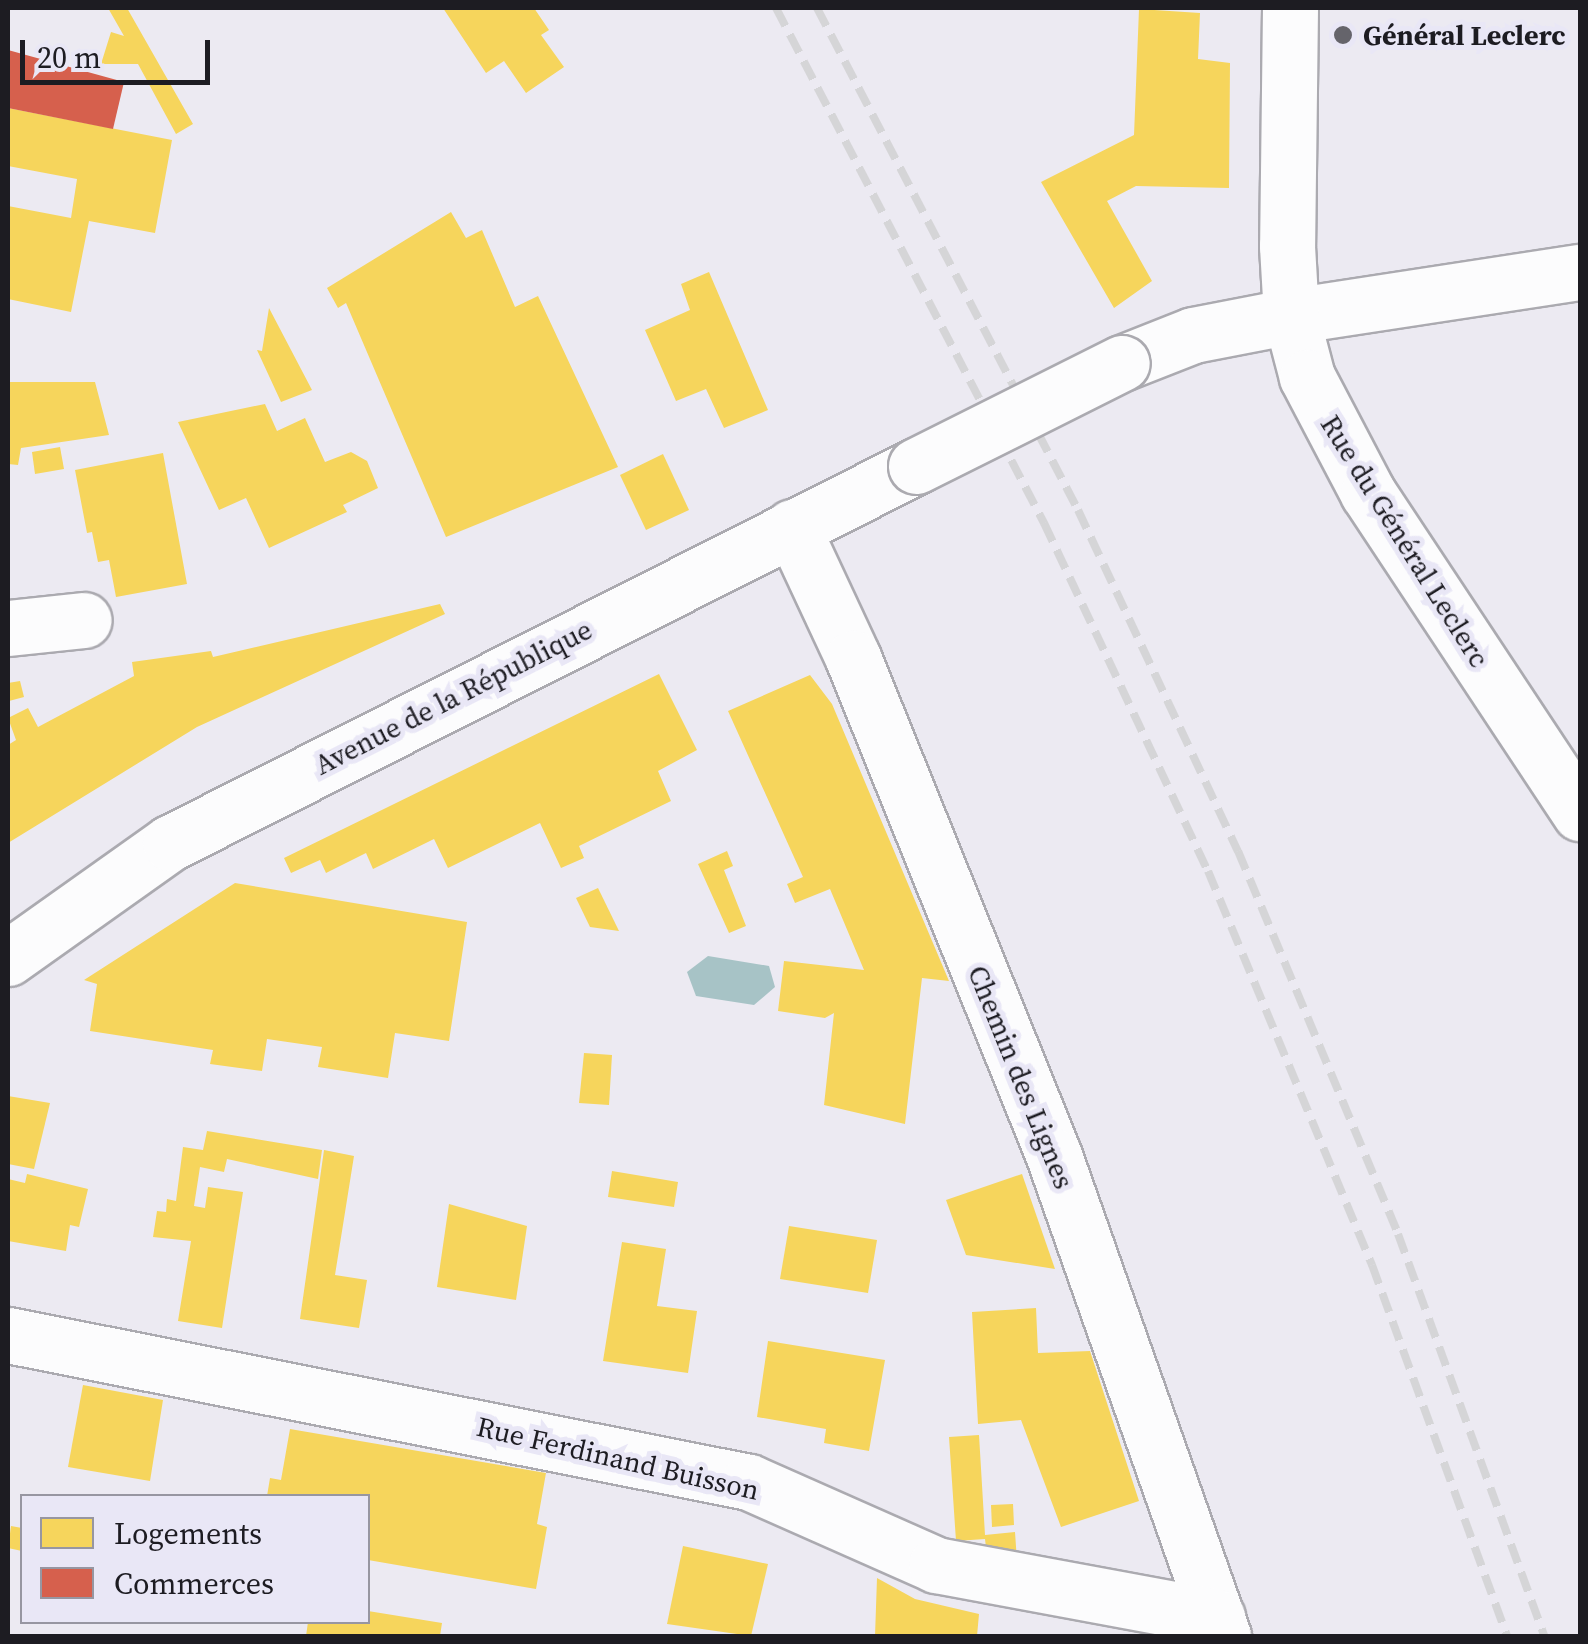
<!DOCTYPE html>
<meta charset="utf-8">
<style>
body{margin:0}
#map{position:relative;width:1588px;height:1644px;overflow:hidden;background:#eceaf2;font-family:"Source Serif 4",serif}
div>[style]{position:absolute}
.water>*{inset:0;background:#a7c3c6}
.homes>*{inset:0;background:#f6d55c}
.shops>*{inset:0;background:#d6604d}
.roads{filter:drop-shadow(2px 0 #abaab0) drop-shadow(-2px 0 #abaab0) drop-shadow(0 2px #abaab0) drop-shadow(0 -2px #abaab0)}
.minor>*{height:55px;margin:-27.5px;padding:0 27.5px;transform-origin:27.5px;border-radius:27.5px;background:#fcfcfd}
.tertiary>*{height:55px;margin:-27.5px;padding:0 27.5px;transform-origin:27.5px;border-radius:27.5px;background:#fcfcfd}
.rail>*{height:8px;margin-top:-4px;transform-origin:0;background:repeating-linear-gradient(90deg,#d5d5d7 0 20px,transparent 0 30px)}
.bridges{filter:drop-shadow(2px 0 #abaab0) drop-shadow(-2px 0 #abaab0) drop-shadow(0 2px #abaab0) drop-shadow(0 -2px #abaab0)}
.tertiary-bridge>*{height:55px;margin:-27.5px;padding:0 27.5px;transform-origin:27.5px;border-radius:27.5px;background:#fcfcfd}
.dots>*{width:28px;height:28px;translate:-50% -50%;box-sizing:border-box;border:5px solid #e9e7f6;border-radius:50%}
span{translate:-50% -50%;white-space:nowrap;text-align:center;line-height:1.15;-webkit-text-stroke:10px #e9e7f6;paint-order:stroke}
.poi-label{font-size:28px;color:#1d1c22;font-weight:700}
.left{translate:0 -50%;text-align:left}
.street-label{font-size:28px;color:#1d1c22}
.frame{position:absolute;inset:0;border:10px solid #1d1c22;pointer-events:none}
.legend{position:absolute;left:20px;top:1494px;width:350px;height:130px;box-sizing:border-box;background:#e9e7f6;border:2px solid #9796a1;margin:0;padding:12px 18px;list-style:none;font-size:30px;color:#1d1c22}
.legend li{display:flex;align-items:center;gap:20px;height:50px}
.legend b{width:50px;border:2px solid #9796a1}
.scale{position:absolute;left:20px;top:40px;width:190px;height:45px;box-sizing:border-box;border:5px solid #1d1c22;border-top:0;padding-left:12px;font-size:30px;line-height:35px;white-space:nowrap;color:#1d1c22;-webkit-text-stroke:8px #e9e7f6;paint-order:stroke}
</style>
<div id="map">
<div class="water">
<div style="clip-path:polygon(708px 956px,769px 966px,775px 987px,754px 1005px,696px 996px,687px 972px)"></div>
</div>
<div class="homes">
<div style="clip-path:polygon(108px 8px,127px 8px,193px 124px,176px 134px,138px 64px,101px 64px,111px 32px,124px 36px)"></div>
<div style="clip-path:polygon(443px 8px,534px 8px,549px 30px,541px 35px,564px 67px,526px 93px,504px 61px,486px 73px)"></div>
<div style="clip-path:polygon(1139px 9px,1200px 13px,1198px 59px,1230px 63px,1229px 188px,1136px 186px,1107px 201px,1152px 281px,1114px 308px,1041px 182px,1134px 135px)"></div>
<div style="clip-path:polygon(8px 108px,172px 140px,155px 233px,89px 221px,71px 312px,8px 299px,8px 206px,71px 218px,77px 179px,8px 166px)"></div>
<div style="clip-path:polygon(451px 212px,466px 238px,482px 230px,515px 307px,538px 296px,618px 467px,446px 537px,346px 303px,338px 308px,327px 288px)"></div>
<div style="clip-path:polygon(709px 272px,768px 410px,724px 428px,706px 389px,676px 401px,645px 330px,690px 310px,681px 284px)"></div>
<div style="clip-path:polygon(269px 308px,312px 390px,281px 402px,257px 350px,262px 351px)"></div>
<div style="clip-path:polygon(8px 382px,95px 382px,109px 435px,21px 448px,18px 465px,8px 464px)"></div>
<div style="clip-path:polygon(265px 404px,277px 431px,305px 418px,325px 462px,351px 452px,367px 461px,378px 488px,343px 505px,347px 512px,269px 548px,246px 498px,219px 510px,178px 422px)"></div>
<div style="clip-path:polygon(60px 447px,64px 469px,35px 474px,32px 452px)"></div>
<div style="clip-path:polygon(163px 453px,187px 584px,116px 597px,109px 560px,98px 562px,92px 532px,87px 533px,75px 470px)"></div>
<div style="clip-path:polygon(663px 454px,689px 510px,646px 530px,620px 475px)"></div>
<div style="clip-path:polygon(440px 604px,445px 614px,197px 727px,8px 843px,8px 745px,16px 740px,8px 718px,28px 708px,38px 727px,134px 676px,132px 662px,211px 651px,213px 657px)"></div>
<div style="clip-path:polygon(659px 674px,697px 750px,658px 771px,671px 801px,579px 846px,584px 858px,561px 868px,540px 823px,448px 868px,434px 839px,373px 869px,366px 853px,326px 873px,320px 860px,291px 873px,284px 858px)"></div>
<div style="clip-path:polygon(810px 675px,832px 704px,949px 981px,922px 978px,905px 1124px,824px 1105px,834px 1013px,825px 1018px,778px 1011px,784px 961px,864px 970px,830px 889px,795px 903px,787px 884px,803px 877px,728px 711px)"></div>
<div style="clip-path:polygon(20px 681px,24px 697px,9px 701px,8px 683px)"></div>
<div style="clip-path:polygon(727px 851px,733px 866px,724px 870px,746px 926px,729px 933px,698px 864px)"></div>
<div style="clip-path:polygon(235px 883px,467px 922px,449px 1041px,395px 1033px,388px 1078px,318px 1067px,322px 1047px,267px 1039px,262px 1071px,210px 1064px,213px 1050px,90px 1031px,97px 984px,84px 980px)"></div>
<div style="clip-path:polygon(598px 888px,619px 931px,590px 927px,576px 898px)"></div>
<div style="clip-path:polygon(584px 1053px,612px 1055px,609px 1105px,579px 1103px)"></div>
<div style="clip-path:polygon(8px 1096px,50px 1103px,34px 1169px,8px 1164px)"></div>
<div style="clip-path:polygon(207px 1131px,322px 1150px,318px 1179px,227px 1159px,224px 1172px,200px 1167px,194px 1206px,205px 1208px,208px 1187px,243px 1192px,222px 1328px,178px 1321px,191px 1241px,153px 1237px,157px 1211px,166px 1212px,167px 1199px,176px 1201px,183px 1147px,203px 1150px)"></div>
<div style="clip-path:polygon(324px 1150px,354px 1156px,335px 1275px,367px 1280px,359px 1328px,300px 1319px)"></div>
<div style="clip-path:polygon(612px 1171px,678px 1182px,674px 1207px,608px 1197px)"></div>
<div style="clip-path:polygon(27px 1174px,88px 1189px,79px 1227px,70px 1225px,66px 1251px,8px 1241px,8px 1179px,25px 1183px)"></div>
<div style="clip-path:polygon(1022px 1174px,1055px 1269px,966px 1255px,946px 1200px)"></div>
<div style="clip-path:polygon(449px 1204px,527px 1226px,516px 1300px,437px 1287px)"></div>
<div style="clip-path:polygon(789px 1226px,877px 1240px,868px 1293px,780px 1279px)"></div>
<div style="clip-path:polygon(622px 1242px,666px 1249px,657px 1306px,697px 1311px,688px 1373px,603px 1361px)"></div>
<div style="clip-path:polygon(1036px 1308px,1038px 1353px,1090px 1351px,1139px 1501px,1061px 1527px,1021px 1420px,978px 1424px,972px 1312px)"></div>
<div style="clip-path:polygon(768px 1341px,885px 1360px,869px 1451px,824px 1443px,826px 1429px,757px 1417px)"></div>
<div style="clip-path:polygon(83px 1385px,163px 1400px,150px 1481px,68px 1467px)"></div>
<div style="clip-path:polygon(290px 1429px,546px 1473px,537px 1524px,547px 1527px,536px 1589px,368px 1560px,368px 1496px,267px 1496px,270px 1478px,281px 1480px)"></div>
<div style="clip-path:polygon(979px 1435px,985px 1535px,1015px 1532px,1017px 1561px,987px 1556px,985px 1539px,956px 1541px,949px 1437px)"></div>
<div style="clip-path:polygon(1013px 1504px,1014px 1525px,992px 1527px,991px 1505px)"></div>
<div style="clip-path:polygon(11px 1526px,22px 1528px,22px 1551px,8px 1548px)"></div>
<div style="clip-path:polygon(683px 1546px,768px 1564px,751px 1636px,667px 1624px)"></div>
<div style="clip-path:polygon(877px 1578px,915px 1599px,979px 1614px,977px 1636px,875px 1636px)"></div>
<div style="clip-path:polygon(368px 1611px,442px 1623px,440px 1636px,306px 1636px,308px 1622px,368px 1622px)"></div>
</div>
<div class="shops">
<div style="clip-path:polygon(8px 50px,124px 82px,113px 129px,8px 108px)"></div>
</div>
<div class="roads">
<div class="minor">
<div style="left:1291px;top:316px;width:292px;rotate:-8.7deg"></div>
<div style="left:792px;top:527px;width:145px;rotate:65deg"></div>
<div style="left:853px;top:658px;width:537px;rotate:68.02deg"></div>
<div style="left:1054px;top:1156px;width:509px;rotate:70.6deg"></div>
<div style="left:8px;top:628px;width:76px;rotate:-6deg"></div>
<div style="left:8px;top:1335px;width:755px;rotate:11.22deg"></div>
<div style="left:749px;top:1482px;width:205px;rotate:23.9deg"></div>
<div style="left:936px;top:1565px;width:286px;rotate:10.5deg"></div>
</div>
<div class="tertiary">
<div style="left:1290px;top:8px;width:238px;rotate:90.7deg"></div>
<div style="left:1287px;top:246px;width:70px;rotate:86.7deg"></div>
<div style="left:1291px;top:316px;width:63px;rotate:75.3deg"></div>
<div style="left:1307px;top:377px;width:131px;rotate:62.3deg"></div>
<div style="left:1368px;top:493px;width:384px;rotate:56.5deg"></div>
<div style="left:1122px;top:363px;width:76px;rotate:-21.5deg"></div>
<div style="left:1193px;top:335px;width:100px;rotate:-11deg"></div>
<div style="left:8px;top:958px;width:199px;rotate:-35.4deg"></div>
<div style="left:170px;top:843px;width:836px;rotate:-26.81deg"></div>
</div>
</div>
<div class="rail">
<div style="left:776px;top:8px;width:581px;rotate:62.51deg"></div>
<div style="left:1044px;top:523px;width:385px;rotate:64.8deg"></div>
<div style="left:1208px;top:871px;width:427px;rotate:67.4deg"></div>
<div style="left:1372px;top:1265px;width:395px;rotate:70deg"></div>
<div style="left:817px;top:8px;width:566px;rotate:62.53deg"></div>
<div style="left:1078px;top:510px;width:377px;rotate:64.9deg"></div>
<div style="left:1238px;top:851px;width:415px;rotate:67.3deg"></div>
<div style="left:1398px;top:1234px;width:428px;rotate:70deg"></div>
</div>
<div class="bridges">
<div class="tertiary-bridge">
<div style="left:916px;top:466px;width:230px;rotate:-26.6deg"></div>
</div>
</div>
<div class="dots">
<div style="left:1343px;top:35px;background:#65646b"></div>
</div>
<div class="poi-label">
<span class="left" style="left:1363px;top:35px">Général Leclerc</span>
</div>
<div class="street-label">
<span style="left:1405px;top:541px;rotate:58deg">Rue du Général Leclerc</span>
<span style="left:453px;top:697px;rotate:-27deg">Avenue de la République</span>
<span style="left:1021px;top:1077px;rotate:68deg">Chemin des Lignes</span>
<span style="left:618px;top:1458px;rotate:13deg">Rue Ferdinand Buisson</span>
</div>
<div class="frame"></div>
<ul class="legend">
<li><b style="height:28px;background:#f6d55c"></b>Logements</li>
<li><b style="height:28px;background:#d6604d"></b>Commerces</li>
</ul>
<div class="scale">20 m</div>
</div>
